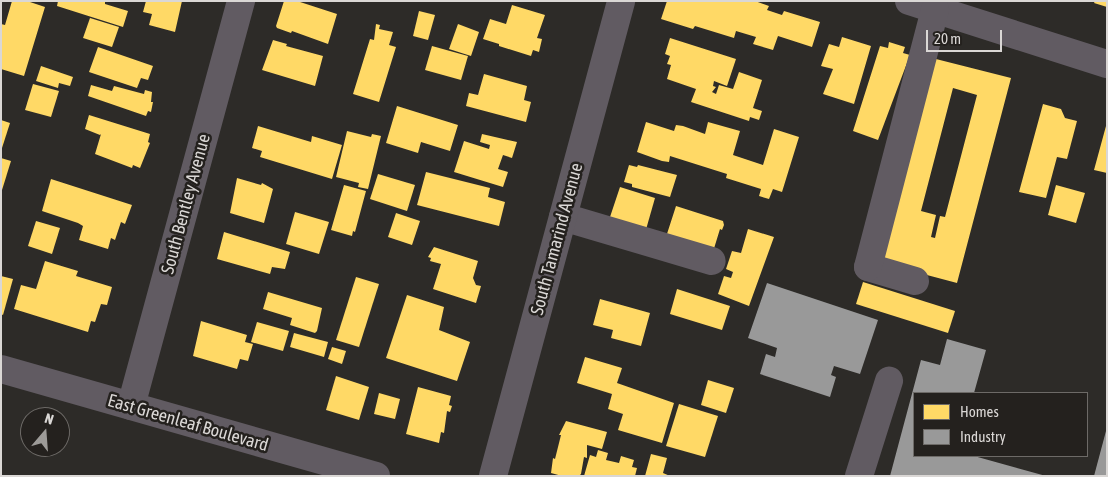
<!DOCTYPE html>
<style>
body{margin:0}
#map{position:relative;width:1108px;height:477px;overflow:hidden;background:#2d2b28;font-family:"Asap Condensed",sans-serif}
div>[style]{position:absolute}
.homes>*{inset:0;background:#ffd966}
.industry>*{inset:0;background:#999}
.minor>*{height:28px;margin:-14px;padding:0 14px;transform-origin:14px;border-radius:14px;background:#615b62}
span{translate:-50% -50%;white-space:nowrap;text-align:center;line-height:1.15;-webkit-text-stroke:5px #24211e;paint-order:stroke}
.street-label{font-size:18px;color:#dad7d5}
.frame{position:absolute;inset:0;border:2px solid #dad7d5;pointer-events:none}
.legend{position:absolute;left:913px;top:392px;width:175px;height:65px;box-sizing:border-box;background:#24211e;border:1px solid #6d6a67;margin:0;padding:6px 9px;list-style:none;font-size:15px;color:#dad7d5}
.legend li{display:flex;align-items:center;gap:10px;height:25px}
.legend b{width:25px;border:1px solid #6d6a67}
.north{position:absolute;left:20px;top:407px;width:50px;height:50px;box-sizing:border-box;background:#24211e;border:1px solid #6d6a67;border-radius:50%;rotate:18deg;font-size:14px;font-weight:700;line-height:20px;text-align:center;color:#dad7d5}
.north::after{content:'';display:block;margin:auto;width:18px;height:22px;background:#9d9b98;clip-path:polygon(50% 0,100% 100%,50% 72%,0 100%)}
.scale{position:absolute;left:926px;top:30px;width:76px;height:22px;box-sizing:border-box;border:2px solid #dad7d5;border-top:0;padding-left:6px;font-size:15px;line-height:18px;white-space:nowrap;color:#dad7d5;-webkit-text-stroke:4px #24211e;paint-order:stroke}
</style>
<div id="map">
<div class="homes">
<div style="clip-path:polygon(12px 1px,27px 1px,45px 7px,24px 76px,1px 69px,1px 24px,5px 25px)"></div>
<div style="clip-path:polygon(58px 1px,105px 1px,105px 4px,128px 11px,123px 27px,57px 6px)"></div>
<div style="clip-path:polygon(146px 1px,182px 1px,175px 32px,149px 25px,152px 14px,143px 12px)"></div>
<div style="clip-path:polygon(284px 1px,297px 1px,337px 14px,328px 44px,292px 31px,291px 33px,277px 28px,276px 26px)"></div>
<div style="clip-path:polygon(667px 1px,755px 1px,769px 6px,767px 10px,782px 15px,784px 11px,820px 22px,812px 47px,778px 36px,773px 50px,753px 44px,756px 37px,736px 31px,734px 38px,695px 26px,693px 29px,661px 19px)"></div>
<div style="clip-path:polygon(1095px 1px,1107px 1px,1107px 7px,1094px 3px)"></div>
<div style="clip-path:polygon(512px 5px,545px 15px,537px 38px,542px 39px,539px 52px,533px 50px,531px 56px,499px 46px,499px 44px,483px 39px,490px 19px,506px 24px)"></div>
<div style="clip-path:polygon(419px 11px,435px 15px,428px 40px,413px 36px)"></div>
<div style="clip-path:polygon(90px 18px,119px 27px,112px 47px,83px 38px)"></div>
<div style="clip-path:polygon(376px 24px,380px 25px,379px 29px,393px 32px,389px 45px,396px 47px,379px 102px,353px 94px,370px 39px,374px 40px)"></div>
<div style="clip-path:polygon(458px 24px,479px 32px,471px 56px,449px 49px)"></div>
<div style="clip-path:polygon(842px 37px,871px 46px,854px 104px,823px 94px,833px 69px,821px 66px,829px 44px,839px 47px)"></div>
<div style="clip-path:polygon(670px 38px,736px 59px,727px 86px,714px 81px,713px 86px,716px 87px,712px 92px,716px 94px,719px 85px,733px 89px,739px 72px,762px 80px,753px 108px,762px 111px,759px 120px,750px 117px,749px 121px,691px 102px,696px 89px,667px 79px,671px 65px,667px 64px,670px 56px,665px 54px)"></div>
<div style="clip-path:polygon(273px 40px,287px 44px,286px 46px,323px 56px,315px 86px,262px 70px)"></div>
<div style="clip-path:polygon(889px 42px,905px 47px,903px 53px,910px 55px,878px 140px,853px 131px,880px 46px,888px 48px)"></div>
<div style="clip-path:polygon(432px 46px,468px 56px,461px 80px,425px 70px)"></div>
<div style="clip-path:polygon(98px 47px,153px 66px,148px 80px,141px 78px,137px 88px,89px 72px)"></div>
<div style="clip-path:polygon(evenodd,932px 58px,1011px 78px,957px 283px,878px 262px,932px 58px,953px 88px,977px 95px,945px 217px,940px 216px,935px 238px,931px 237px,936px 215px,921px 211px,953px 88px)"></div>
<div style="clip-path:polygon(41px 66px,73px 77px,70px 86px,59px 83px,58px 88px,36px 81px)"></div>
<div style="clip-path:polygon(484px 74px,527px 86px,524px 100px,531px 102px,526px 122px,466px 106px,469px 93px,478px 95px)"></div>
<div style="clip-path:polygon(33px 84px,59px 91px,51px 117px,25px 110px)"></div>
<div style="clip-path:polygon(91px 85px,112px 91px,114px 86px,144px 94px,145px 90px,152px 92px,151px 102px,153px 102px,151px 112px,148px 111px,146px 116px,88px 96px)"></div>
<div style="clip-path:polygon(1043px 104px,1061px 109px,1065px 118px,1077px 121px,1067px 159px,1057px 157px,1046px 198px,1019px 192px)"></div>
<div style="clip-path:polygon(397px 106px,458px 125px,450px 151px,421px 142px,418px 153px,386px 143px)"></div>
<div style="clip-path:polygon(89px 115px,150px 134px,148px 142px,150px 143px,140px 168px,133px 165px,132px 168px,95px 154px,101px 134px,100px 135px,85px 129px)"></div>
<div style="clip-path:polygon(1px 120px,10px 123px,2px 148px,1px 148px)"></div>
<div style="clip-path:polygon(646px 122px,674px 131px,676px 125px,683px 126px,705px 134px,708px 122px,740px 131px,733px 155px,763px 165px,774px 129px,799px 137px,782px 192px,773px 189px,769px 199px,759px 196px,761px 189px,726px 178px,727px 174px,670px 156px,669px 162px,662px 161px,637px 152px)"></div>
<div style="clip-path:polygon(258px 126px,311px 142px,312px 136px,342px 145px,332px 179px,260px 157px,262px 151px,252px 148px)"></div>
<div style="clip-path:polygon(1106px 126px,1107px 126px,1107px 173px,1094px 170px)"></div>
<div style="clip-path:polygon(347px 131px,371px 137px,372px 134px,381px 136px,368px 189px,358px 187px,359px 183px,336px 177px)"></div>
<div style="clip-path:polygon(482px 134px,517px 142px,512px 158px,503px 155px,498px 169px,508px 172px,503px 187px,454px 172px,464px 141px,489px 149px,490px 145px,480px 142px)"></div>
<div style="clip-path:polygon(1px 158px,11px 161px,2px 190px,1px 190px)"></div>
<div style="clip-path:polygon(629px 165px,637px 167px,638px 165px,677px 175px,670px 197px,632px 187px,632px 184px,624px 182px)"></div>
<div style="clip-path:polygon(426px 172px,490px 188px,488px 197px,505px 202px,499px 226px,417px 205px)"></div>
<div style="clip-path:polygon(378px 174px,415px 185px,407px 211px,370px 199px)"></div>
<div style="clip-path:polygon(237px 178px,261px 185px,262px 183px,273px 189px,264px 223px,230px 213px)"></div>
<div style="clip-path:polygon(51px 179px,132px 205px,125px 224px,121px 222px,115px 240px,111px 238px,108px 249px,79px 240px,83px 226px,78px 223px,42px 211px)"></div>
<div style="clip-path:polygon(344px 185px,366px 191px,355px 232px,353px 231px,352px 236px,331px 230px)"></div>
<div style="clip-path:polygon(1056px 185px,1085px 193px,1076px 223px,1048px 215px)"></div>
<div style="clip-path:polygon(620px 187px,655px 198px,645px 233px,608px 223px)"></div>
<div style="clip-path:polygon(676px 206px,723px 221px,724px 225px,722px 230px,720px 229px,712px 255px,665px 240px)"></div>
<div style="clip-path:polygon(295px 212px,329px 222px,319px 254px,286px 244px)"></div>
<div style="clip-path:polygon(396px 213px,420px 221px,412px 245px,388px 237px)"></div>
<div style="clip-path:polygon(36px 221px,60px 228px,52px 254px,28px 246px)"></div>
<div style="clip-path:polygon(748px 229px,774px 237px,749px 306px,718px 294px,724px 276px,731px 278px,733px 272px,726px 269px,732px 251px,741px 253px)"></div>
<div style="clip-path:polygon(224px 232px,290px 252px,285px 269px,272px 267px,270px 274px,217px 259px)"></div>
<div style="clip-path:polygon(434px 247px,478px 261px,473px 278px,476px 285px,481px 286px,476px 303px,433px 289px,441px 264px,430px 261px,431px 258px,428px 257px)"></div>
<div style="clip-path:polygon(45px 261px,78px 271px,76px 276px,112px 287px,107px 305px,101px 304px,95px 322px,91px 321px,88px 332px,14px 309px,21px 285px,36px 289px)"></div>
<div style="clip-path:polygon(1px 276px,13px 279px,3px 315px,1px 314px)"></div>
<div style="clip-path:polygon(356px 277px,379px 284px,359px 347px,336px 340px)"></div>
<div style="clip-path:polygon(863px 282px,955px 311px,948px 333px,856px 304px)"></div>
<div style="clip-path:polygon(677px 289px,730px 306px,722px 330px,670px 314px)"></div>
<div style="clip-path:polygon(268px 292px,322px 308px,317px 331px,315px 333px,290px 325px,292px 318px,263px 309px)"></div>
<div style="clip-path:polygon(407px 295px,444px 307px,439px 330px,470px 342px,457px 381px,386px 358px)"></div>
<div style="clip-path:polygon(600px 299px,650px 313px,641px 346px,611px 338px,613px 330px,593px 325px)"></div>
<div style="clip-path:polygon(201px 321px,247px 335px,245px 342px,253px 344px,248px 361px,240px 359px,237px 369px,193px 356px)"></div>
<div style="clip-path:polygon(257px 322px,289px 331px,283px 351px,251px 342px)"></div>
<div style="clip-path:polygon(294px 333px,328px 342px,324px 357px,290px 347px)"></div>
<div style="clip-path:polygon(332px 347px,346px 351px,342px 364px,328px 359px)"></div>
<div style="clip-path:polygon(585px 357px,622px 368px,617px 383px,674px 403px,662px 443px,618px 430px,623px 414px,608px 409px,612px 394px,577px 383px)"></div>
<div style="clip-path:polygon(336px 376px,369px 387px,359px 420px,326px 410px)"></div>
<div style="clip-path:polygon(708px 380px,734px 388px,726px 413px,701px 405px)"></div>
<div style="clip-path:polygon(418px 387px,451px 396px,449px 405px,452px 406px,450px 412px,447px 411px,444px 433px,441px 432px,439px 443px,406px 434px)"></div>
<div style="clip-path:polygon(379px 393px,400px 399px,395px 419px,374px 414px)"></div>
<div style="clip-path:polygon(679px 404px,718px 416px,705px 457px,666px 446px)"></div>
<div style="clip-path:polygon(566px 421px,607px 432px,602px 449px,587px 445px,587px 458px,584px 457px,581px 474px,579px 476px,562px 476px,551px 473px,553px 458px,555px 459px,561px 435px,559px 435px)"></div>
<div style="clip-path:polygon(598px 450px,608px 453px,606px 460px,619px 463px,621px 456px,634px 460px,632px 467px,637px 468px,635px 476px,584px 476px,590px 455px,596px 457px)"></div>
<div style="clip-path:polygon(651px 454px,667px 458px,663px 473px,670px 476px,645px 476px)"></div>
</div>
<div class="industry">
<div style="clip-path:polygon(767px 283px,878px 320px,860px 374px,834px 366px,831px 375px,836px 377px,830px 397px,760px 374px,766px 354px,775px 357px,777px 348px,748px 338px)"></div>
<div style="clip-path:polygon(947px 339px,986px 350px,974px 393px,914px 393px,914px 456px,974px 456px,1046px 476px,890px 476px,921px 360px,940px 365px)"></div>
<div style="clip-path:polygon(1106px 431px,1107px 476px,1094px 476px)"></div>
</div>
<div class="minor">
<div style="left:909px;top:1px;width:208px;rotate:17.7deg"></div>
<div style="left:563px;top:217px;width:155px;rotate:16.5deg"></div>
<div style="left:915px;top:281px;width:49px;rotate:-163.4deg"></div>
<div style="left:868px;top:267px;width:266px;rotate:-75.4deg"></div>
<div style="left:1px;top:369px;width:390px;rotate:15.9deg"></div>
<div style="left:131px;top:406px;width:420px;rotate:-74.8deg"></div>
<div style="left:493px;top:476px;width:492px;rotate:-74.9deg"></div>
<div style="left:859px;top:476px;width:100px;rotate:-72.5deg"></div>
</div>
<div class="street-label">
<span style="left:186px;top:204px;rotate:-75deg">South Bentley Avenue</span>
<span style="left:557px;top:239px;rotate:-75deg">South Tamarind Avenue</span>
<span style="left:188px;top:423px;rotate:16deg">East Greenleaf Boulevard</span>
</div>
<div class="frame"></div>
<ul class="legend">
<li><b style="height:14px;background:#ffd966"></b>Homes</li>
<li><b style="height:14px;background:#999"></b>Industry</li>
</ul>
<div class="north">N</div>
<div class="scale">20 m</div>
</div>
